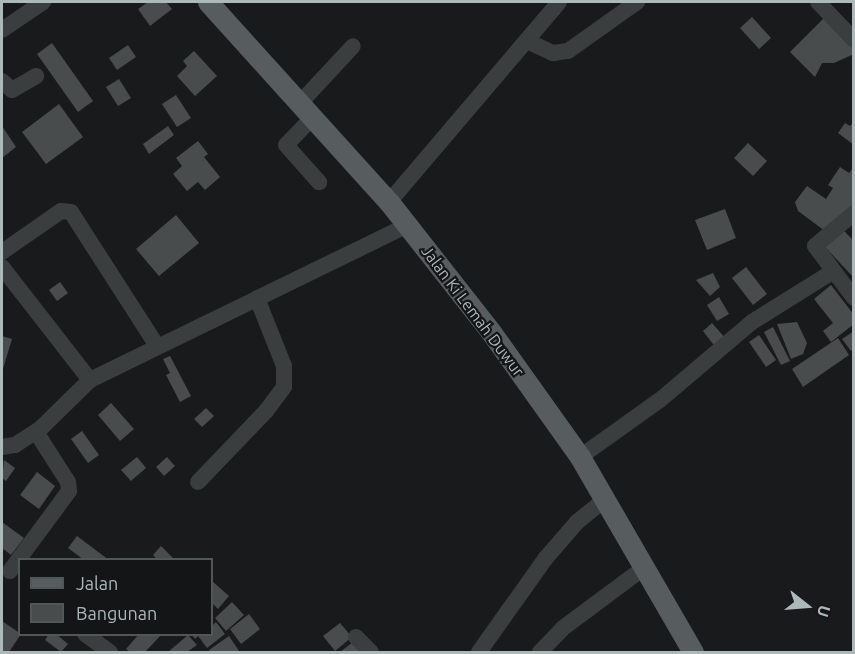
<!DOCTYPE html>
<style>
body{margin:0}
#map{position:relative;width:855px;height:654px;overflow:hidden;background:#191a1b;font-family:Ubuntu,sans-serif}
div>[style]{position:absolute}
.building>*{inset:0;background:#484c4d}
.minor>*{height:16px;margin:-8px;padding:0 8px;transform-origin:8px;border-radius:8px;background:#3a3e3f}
.major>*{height:21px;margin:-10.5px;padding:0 10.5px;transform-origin:10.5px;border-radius:10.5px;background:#575d5e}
span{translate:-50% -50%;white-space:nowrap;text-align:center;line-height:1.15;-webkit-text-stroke:4.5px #141516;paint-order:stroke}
.street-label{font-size:16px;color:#adb8b9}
.frame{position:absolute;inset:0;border:3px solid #adb8b9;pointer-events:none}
.legend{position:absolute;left:18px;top:558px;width:195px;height:78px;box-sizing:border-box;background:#141516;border:2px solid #515657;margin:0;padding:8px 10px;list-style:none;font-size:18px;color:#adb8b9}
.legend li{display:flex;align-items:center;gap:12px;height:30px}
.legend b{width:30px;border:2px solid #515657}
.north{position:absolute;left:777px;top:576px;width:60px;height:60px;-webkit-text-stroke:4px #141516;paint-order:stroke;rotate:107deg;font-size:16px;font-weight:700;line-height:24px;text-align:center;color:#adb8b9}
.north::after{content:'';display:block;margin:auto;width:21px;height:27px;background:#adb8b9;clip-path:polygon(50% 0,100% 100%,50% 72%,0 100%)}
</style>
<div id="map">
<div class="building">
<div style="clip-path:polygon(148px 2px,166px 2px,172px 9px,150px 26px,138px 9px)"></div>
<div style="clip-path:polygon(752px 17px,771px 38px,759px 49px,740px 28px)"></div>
<div style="clip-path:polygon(825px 17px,854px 45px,854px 54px,834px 63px,822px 63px,815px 77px,790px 52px)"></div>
<div style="clip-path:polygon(52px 43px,93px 101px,78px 112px,37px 54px)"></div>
<div style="clip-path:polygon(128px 45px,136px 57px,117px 70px,109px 58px)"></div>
<div style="clip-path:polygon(194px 51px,217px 76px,195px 96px,177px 76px,187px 66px,183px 61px)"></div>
<div style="clip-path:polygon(119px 79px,131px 98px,118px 106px,106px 87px)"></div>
<div style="clip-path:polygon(176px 95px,191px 118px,177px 127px,162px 104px)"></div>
<div style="clip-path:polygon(59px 104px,83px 137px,46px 164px,22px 132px)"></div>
<div style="clip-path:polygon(854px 122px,854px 145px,838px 133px,845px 123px,850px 126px)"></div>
<div style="clip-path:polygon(2px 126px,16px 147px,2px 158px)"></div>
<div style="clip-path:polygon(168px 126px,174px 135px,149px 154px,143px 144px)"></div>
<div style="clip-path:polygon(198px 141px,208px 154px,204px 157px,220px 177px,205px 190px,198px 182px,187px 191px,173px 174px,182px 166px,176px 158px)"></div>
<div style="clip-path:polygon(748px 143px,767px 161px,753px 176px,734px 158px)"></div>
<div style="clip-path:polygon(840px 167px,849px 173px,854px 167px,854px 207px,825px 231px,798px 211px,795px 202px,807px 186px,826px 199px,833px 188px,828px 185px)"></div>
<div style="clip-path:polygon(725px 209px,736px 238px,707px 250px,695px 220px)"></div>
<div style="clip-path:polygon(176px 215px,199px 243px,159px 276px,136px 249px)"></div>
<div style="clip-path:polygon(843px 230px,854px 241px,854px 278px,825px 247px)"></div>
<div style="clip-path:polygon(746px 267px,767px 294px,753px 305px,732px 278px)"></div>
<div style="clip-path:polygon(713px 273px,720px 287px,710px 296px,696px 280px)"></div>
<div style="clip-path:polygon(60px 282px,68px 293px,57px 301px,49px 290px)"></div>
<div style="clip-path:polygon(831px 285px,854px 315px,854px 324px,831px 342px,823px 331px,833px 323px,814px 299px)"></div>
<div style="clip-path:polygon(719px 297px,729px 314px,717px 321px,707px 305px)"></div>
<div style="clip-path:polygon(797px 322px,807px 343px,803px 354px,791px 359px,777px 324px)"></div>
<div style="clip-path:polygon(712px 323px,726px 339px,716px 348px,703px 331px)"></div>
<div style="clip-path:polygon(773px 327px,790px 361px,781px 365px,764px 332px)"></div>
<div style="clip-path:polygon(854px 331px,854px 348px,851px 351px,842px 339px)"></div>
<div style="clip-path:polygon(759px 335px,776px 360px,766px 367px,749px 342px)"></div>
<div style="clip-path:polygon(2px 336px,12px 339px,2px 372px)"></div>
<div style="clip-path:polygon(838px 338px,849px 355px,803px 387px,792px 369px)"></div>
<div style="clip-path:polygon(170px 356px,191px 396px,180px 402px,166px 375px,170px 373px,163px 359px)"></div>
<div style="clip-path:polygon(111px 403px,134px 429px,120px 441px,98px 415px)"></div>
<div style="clip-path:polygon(206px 408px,214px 416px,202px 427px,194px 419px)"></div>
<div style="clip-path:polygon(82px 431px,99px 455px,88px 463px,71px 439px)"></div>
<div style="clip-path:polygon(137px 457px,146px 468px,131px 481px,121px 470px)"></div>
<div style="clip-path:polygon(167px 457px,175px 466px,164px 476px,156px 467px)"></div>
<div style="clip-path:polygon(4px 460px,15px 468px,6px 481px,2px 478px)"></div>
<div style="clip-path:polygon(37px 472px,55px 486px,39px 509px,20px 495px)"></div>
<div style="clip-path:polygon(2px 522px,24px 538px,11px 555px,2px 548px)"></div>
<div style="clip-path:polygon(77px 536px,109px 560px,84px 560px,68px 548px)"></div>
<div style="clip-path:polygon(161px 546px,175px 560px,158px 560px,153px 555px)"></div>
<div style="clip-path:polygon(212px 581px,229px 596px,218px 609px,212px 603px)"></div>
<div style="clip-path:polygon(232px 602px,244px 615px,226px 631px,215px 618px)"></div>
<div style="clip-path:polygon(249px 614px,260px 629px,241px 644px,230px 629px)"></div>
<div style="clip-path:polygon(2px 621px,21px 634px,9px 652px,2px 652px)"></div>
<div style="clip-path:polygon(216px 622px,225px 634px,207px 648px,198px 636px,195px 639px,191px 634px,212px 634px,212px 626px)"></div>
<div style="clip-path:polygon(340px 623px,352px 637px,335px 651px,323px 636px)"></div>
<div style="clip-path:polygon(49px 634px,56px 634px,68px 644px,61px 652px,45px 640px)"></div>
<div style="clip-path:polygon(139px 634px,162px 634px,145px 652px,130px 652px,126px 649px)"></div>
<div style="clip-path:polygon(188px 635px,197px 645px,187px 652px,168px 652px)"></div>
<div style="clip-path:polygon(229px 636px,239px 651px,210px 652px,209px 650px)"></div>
<div style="clip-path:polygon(357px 639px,368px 652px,340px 652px)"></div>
</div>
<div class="minor">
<div style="left:818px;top:2px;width:52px;rotate:46.5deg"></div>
<div style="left:2px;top:30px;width:50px;rotate:-34.3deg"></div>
<div style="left:527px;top:41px;width:29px;rotate:25deg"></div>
<div style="left:553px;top:53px;width:15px;rotate:-8deg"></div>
<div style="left:568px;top:51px;width:85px;rotate:-35.4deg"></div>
<div style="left:2px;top:81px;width:13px;rotate:42deg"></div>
<div style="left:12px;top:90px;width:28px;rotate:-30deg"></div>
<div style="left:301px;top:102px;width:76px;rotate:-47.1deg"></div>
<div style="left:314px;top:116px;width:40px;rotate:134deg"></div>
<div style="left:286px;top:145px;width:50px;rotate:48.3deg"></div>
<div style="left:389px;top:202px;width:262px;rotate:-49.6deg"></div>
<div style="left:854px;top:213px;width:51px;rotate:139.8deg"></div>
<div style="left:815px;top:246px;width:65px;rotate:53.1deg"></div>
<div style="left:2px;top:252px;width:72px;rotate:-34.8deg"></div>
<div style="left:61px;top:211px;width:10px;rotate:6deg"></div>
<div style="left:71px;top:212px;width:159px;rotate:57.3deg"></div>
<div style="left:2px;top:267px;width:143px;rotate:52.1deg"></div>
<div style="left:90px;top:380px;width:354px;rotate:-26deg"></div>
<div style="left:2px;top:447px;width:13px;rotate:-9deg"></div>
<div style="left:15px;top:445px;width:31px;rotate:-33deg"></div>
<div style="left:41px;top:428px;width:69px;rotate:-44.4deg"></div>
<div style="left:580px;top:457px;width:98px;rotate:-35.5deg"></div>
<div style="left:660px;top:400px;width:121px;rotate:-40.3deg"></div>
<div style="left:752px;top:322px;width:94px;rotate:-32deg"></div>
<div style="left:198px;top:482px;width:98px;rotate:-46.2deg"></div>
<div style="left:266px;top:411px;width:30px;rotate:-53deg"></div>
<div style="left:284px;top:387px;width:21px;rotate:-90deg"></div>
<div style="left:284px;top:366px;width:73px;rotate:-111.7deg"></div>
<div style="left:10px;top:571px;width:99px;rotate:-53.6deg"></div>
<div style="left:69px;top:491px;width:9px;rotate:-96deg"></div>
<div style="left:68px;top:482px;width:59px;rotate:-122.6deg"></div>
<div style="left:85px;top:634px;width:31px;rotate:36deg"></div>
<div style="left:356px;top:637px;width:21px;rotate:45deg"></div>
<div style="left:479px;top:652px;width:114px;rotate:-54.6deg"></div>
<div style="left:545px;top:559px;width:49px;rotate:-49.1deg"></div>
<div style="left:577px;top:522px;width:36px;rotate:-39deg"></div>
<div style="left:540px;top:652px;width:33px;rotate:-46deg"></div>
<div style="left:563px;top:628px;width:102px;rotate:-36.6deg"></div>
</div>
<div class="major">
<div style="left:208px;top:2px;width:270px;rotate:47.9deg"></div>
<div style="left:389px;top:202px;width:165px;rotate:51.9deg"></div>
<div style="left:491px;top:332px;width:153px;rotate:54.5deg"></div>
<div style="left:580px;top:457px;width:225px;rotate:59.9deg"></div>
</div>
<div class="street-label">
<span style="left:473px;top:311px;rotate:53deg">Jalan Ki Lemah Duwur</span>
</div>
<div class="frame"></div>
<ul class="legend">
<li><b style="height:8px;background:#575d5e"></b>Jalan</li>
<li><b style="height:16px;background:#484c4d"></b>Bangunan</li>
</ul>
<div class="north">U</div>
</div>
